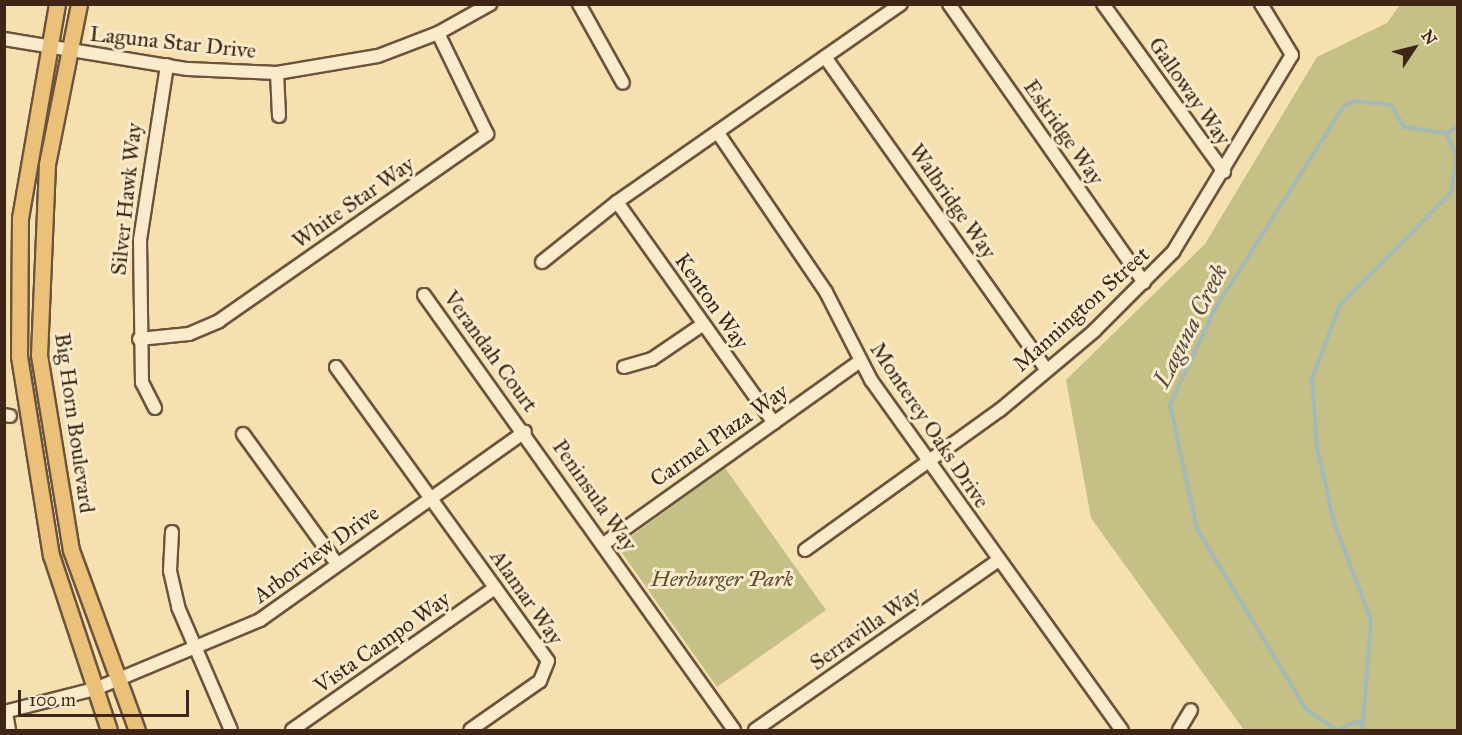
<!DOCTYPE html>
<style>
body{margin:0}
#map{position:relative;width:1462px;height:735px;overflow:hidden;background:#f6e0b0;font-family:"IM FELL Great Primer",serif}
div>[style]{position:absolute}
.green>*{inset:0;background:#c4c086}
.stream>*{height:4px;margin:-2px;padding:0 2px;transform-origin:2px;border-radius:2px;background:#a3bab7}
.roads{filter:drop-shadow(2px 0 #6c543c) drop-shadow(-2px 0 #6c543c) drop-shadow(0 2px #6c543c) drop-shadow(0 -2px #6c543c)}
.minor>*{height:12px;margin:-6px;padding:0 6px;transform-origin:6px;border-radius:6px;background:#f9ebcc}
.major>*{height:15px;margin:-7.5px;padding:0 7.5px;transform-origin:7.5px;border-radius:7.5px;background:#ebc078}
span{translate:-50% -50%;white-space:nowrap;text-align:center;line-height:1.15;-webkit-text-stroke:6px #f9ebcc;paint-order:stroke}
.street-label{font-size:22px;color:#3e2515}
.park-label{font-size:22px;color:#604c31;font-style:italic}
.water-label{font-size:24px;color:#574a3e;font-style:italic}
.frame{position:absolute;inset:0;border:6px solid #3e2515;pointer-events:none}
.north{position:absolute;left:1384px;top:18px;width:60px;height:60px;-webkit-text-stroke:4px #f9ebcc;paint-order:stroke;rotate:55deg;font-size:16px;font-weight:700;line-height:24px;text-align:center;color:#3e2515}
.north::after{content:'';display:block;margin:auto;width:21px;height:27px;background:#3e2515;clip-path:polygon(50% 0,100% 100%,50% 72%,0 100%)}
.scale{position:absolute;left:18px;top:690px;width:171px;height:27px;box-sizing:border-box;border:3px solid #3e2515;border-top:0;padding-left:8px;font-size:18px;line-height:21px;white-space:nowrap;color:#3e2515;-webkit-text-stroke:4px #f9ebcc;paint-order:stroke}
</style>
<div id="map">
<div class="green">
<div style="clip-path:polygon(1400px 5px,1457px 5px,1457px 730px,1244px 730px,1091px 518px,1066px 380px,1205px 244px,1317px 57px,1387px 23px)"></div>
<div style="clip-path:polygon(725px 468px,826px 610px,717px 687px,622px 553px,626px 540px)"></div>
</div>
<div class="stream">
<div style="left:1363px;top:722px;width:102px;rotate:-85.5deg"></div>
<div style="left:1371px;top:620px;width:105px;rotate:-110.7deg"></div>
<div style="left:1334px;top:522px;width:76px;rotate:-102.9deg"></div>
<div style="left:1317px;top:448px;width:69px;rotate:-94.1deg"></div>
<div style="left:1312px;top:379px;width:79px;rotate:-69.3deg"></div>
<div style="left:1340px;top:305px;width:158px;rotate:-45.3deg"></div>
<div style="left:1451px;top:193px;width:36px;rotate:-81deg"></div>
<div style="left:1457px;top:157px;width:26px;rotate:-115deg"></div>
<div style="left:1446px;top:133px;width:14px;rotate:-30deg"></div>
<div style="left:1336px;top:730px;width:37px;rotate:-145deg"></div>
<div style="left:1306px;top:709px;width:210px;rotate:-121.2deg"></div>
<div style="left:1197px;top:529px;width:127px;rotate:-102.3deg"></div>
<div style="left:1170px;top:405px;width:106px;rotate:-64.9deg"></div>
<div style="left:1215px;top:309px;width:241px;rotate:-57.6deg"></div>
<div style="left:1344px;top:106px;width:11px;rotate:-27deg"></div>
<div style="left:1354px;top:101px;width:37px;rotate:6deg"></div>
<div style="left:1391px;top:105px;width:26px;rotate:59deg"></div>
<div style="left:1404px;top:127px;width:42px;rotate:8.1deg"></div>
<div style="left:1337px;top:730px;width:23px;rotate:-23deg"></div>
<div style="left:1358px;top:721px;width:11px;rotate:52deg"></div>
</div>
<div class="roads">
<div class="minor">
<div style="left:579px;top:4px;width:90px;rotate:60.9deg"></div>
<div style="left:949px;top:4px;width:340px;rotate:55deg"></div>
<div style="left:1103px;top:4px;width:207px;rotate:54.2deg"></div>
<div style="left:4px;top:39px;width:186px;rotate:9.3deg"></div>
<div style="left:188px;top:69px;width:89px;rotate:2.6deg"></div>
<div style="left:277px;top:73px;width:102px;rotate:-9.6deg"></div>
<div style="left:378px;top:56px;width:64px;rotate:-21deg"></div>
<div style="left:438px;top:33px;width:60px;rotate:-29.1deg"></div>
<div style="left:825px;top:57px;width:382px;rotate:54.7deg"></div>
<div style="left:277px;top:73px;width:43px;rotate:87.3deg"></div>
<div style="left:718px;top:133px;width:192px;rotate:55.8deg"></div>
<div style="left:826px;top:292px;width:99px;rotate:62.9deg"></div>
<div style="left:871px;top:380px;width:431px;rotate:54.4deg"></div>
<div style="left:617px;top:202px;width:271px;rotate:54.6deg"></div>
<div style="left:542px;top:262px;width:96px;rotate:-38.7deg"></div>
<div style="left:617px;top:202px;width:346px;rotate:-34.9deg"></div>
<div style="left:424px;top:295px;width:534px;rotate:54.52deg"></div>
<div style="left:139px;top:339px;width:50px;rotate:-5.7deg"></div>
<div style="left:189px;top:334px;width:33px;rotate:-23deg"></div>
<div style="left:219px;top:321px;width:327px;rotate:-34.9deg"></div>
<div style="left:487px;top:134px;width:112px;rotate:-115.9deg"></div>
<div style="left:336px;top:367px;width:362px;rotate:54.2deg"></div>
<div style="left:548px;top:661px;width:22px;rotate:112deg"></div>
<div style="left:540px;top:681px;width:85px;rotate:145deg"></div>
<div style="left:624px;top:367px;width:29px;rotate:-16deg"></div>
<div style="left:652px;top:359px;width:60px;rotate:-34.2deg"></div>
<div style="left:155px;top:408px;width:28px;rotate:-117deg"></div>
<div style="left:142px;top:383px;width:143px;rotate:-90.8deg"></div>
<div style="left:140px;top:240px;width:177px;rotate:-81.2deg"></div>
<div style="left:4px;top:415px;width:6px;rotate:9deg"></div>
<div style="left:243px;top:434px;width:160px;rotate:54.1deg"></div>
<div style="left:172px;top:532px;width:39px;rotate:93deg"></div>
<div style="left:170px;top:571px;width:37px;rotate:77deg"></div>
<div style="left:178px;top:607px;width:134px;rotate:66.7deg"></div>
<div style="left:605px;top:543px;width:312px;rotate:-35.5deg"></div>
<div style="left:805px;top:550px;width:240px;rotate:-35.7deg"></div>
<div style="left:1000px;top:410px;width:123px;rotate:-40deg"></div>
<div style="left:1094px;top:331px;width:112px;rotate:-45deg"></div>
<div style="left:1173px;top:252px;width:230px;rotate:-58.9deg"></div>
<div style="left:1292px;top:55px;width:60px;rotate:-121.3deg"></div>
<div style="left:4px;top:712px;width:94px;rotate:-14.2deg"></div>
<div style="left:95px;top:689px;width:179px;rotate:-22.7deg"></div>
<div style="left:260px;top:620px;width:325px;rotate:-35.4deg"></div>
<div style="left:6px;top:713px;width:17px;rotate:80deg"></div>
<div style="left:292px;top:730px;width:248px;rotate:-35deg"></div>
<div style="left:755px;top:730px;width:297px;rotate:-34.9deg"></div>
<div style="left:1179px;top:730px;width:23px;rotate:-59deg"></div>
</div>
<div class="major">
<div style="left:57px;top:4px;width:217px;rotate:99.8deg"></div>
<div style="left:20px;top:218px;width:138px;rotate:90.4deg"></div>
<div style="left:19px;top:356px;width:202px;rotate:80.9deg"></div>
<div style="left:51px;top:555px;width:184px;rotate:71.7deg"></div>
<div style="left:79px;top:4px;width:163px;rotate:101.3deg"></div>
<div style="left:47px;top:164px;width:191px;rotate:92.4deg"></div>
<div style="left:39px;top:355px;width:198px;rotate:80.7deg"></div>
<div style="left:71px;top:550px;width:192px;rotate:69.9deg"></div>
</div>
</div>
<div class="street-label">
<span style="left:173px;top:42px;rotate:6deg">Laguna Star Drive</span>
<span style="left:1190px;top:91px;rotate:55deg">Galloway Way</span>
<span style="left:1064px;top:132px;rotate:55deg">Eskridge Way</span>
<span style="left:126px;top:199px;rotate:-84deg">Silver Hawk Way</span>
<span style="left:953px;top:201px;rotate:55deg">Walbridge Way</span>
<span style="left:353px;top:202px;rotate:-35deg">White Star Way</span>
<span style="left:712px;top:301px;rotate:55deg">Kenton Way</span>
<span style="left:1081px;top:309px;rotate:-42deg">Mannington Street</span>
<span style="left:491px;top:351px;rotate:54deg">Verandah Court</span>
<span style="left:75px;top:423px;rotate:82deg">Big Horn Boulevard</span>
<span style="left:930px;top:425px;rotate:56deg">Monterey Oaks Drive</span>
<span style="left:719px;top:435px;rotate:-35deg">Carmel Plaza Way</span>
<span style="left:595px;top:495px;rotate:55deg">Peninsula Way</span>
<span style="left:316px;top:554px;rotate:-36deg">Arborview Drive</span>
<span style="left:527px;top:597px;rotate:55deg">Alamar Way</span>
<span style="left:865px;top:628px;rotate:-35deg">Serravilla Way</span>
<span style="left:382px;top:642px;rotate:-35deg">Vista Campo Way</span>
</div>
<div class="park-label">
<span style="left:722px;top:579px">Herburger Park</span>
</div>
<div class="water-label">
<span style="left:1191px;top:326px;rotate:-63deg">Laguna Creek</span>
</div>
<div class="frame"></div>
<div class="north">N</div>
<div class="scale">100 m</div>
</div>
